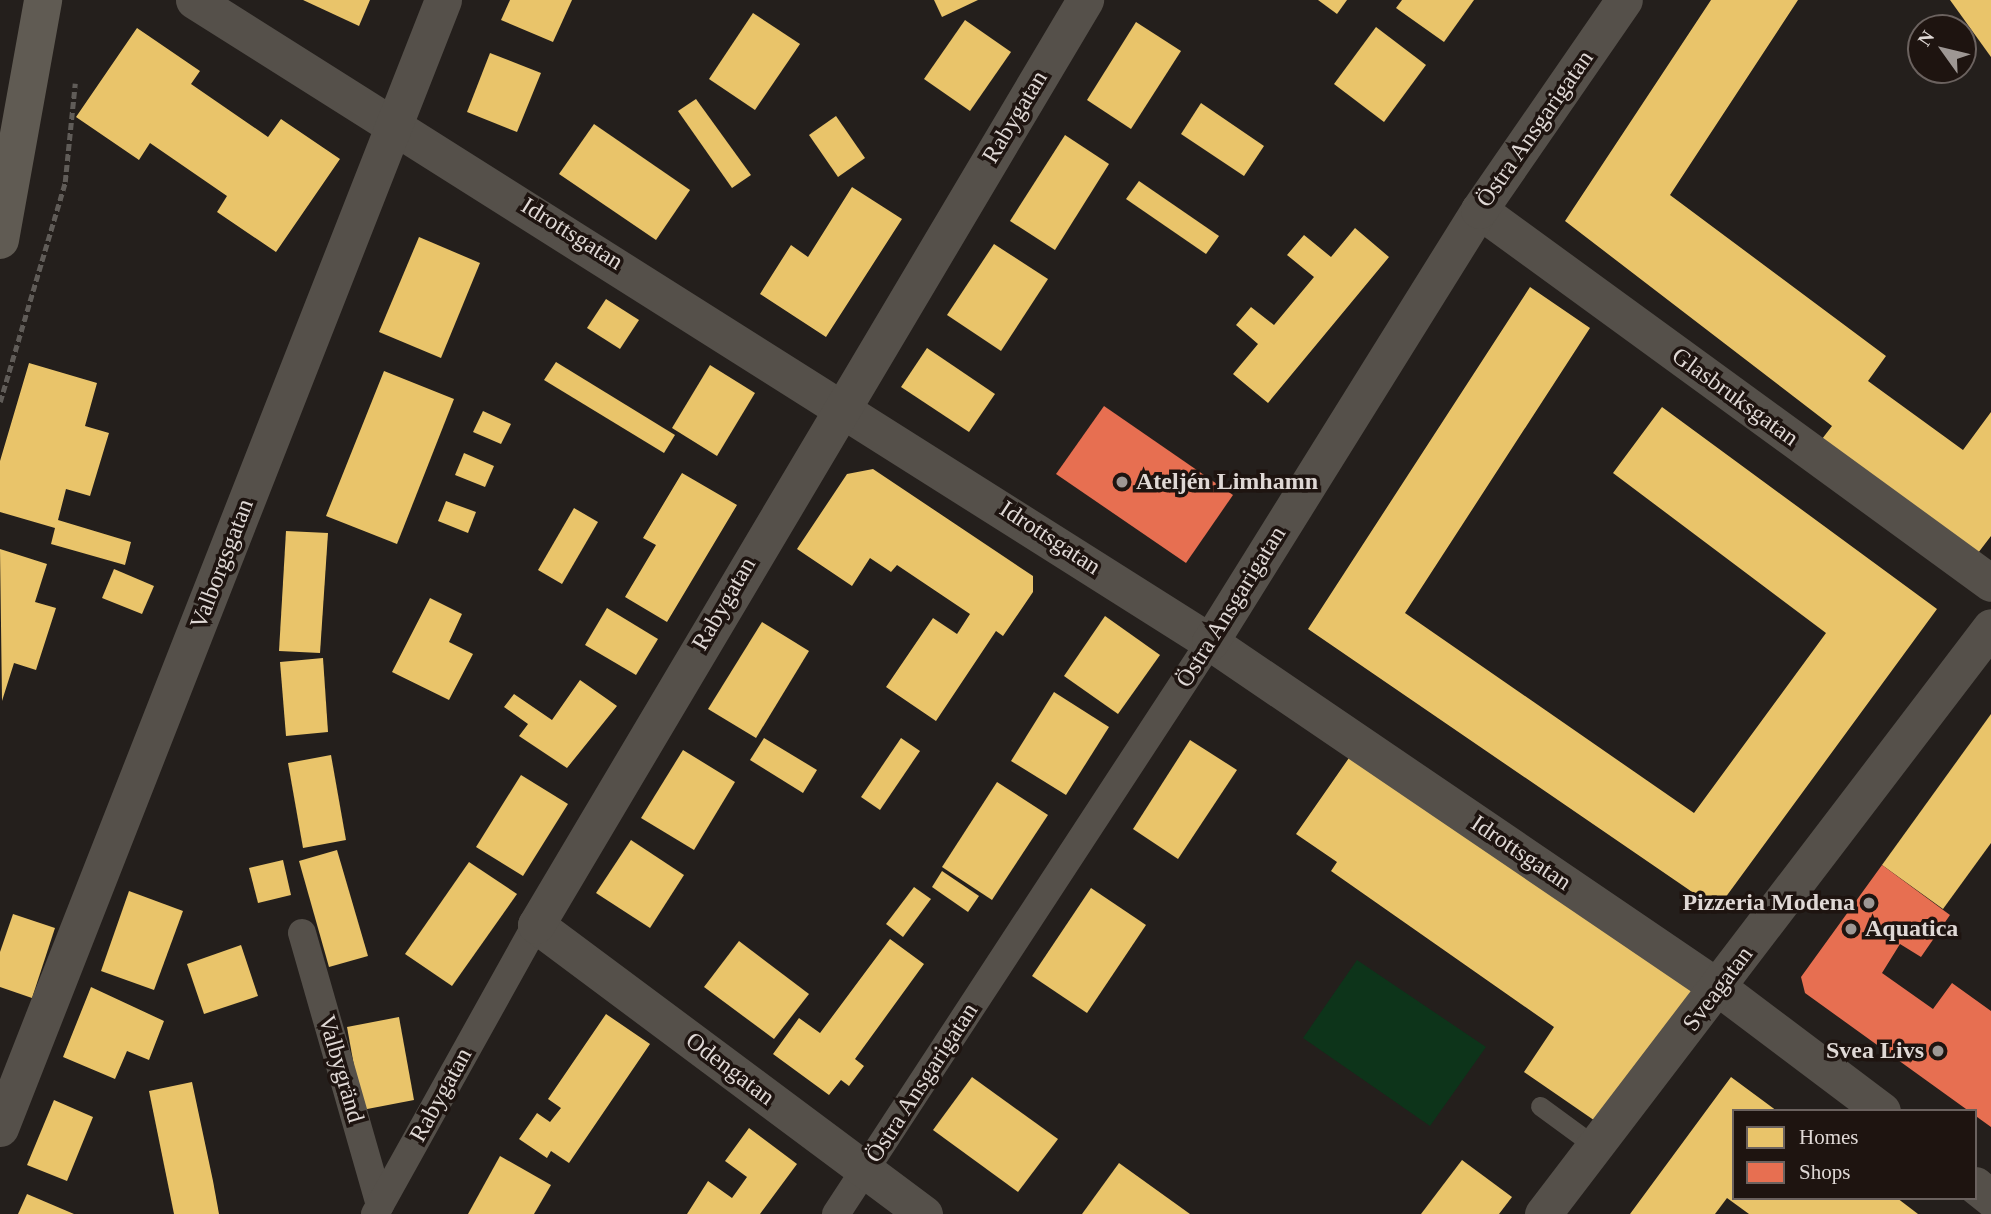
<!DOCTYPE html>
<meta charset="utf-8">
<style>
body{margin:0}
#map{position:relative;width:1991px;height:1214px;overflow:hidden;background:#241f1c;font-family:"Times New Roman",serif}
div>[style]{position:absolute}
.green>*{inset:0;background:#0d341a}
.homes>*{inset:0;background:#e9c46a}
.shops>*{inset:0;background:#e76f51}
.path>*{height:4.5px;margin-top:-2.25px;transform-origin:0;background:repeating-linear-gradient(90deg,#605c58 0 7px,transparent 0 10.5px)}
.service>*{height:19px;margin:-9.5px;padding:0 9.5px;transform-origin:9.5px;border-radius:9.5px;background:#55504a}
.pedestrian>*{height:28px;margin:-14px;padding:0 14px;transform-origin:14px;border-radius:14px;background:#55504a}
.minor>*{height:37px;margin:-18.5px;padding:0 18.5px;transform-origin:18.5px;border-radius:18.5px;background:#55504a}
.secondary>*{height:38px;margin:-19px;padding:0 19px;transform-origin:19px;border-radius:19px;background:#605b53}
.dots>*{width:19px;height:19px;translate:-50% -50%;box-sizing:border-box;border:4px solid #1e1410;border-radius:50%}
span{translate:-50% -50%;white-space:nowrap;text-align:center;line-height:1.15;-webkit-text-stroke:7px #1e1410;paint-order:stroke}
.street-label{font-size:24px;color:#dfd8d5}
.poi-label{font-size:24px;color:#dfd8d5;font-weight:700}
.left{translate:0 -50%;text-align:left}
.right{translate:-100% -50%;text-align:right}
.legend{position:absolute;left:1732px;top:1109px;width:245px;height:91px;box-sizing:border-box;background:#1e1410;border:2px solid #6b625f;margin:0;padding:9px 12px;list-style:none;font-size:21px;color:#dfd8d5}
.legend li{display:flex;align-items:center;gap:14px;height:35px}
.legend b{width:35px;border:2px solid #6b625f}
.north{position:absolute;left:1907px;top:14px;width:70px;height:70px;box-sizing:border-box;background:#1e1410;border:2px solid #6b625f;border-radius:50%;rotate:304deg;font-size:19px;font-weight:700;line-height:28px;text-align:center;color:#dfd8d5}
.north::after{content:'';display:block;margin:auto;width:24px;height:32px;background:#9e9794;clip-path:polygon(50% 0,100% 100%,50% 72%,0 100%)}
</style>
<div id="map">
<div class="green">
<div style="clip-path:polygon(1357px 960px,1486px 1047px,1430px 1126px,1303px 1038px)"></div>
</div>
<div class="homes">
<div style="clip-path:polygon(303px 0,370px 0,359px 26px)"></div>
<div style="clip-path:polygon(510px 0,572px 0,553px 42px,501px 20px)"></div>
<div style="clip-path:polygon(934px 0,978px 0,942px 17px)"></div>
<div style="clip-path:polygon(1318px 0,1347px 0,1337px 14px)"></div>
<div style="clip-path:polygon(1402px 0,1474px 0,1444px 42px,1396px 8px)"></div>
<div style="clip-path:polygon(1711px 0,1798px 0,1670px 195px,1886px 356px,1868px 381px,1963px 450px,1991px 412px,1991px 536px,1978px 553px,1822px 439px,1832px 426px,1565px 221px)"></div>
<div style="clip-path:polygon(1950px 0,1991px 0,1991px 57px)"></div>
<div style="clip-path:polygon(753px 13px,800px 44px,755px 110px,709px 79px)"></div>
<div style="clip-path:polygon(965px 20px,1011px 52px,970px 111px,924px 79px)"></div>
<div style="clip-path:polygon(1136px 22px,1181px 51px,1131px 129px,1087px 100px)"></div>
<div style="clip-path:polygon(1376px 27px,1426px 65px,1384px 122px,1334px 84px)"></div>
<div style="clip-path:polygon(137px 28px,200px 71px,191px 84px,268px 137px,281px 119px,340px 159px,276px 252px,217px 212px,227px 196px,150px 143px,139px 160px,76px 117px)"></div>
<div style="clip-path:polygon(490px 53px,541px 73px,517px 132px,467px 112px)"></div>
<div style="clip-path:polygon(696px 99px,751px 175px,732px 188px,678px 111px)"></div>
<div style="clip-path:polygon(1201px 103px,1264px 146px,1244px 176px,1181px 134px)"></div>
<div style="clip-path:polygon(836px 116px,865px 158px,838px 177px,809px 135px)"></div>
<div style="clip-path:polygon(594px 124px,690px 190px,656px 240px,559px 174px)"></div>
<div style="clip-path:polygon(1065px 135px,1109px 164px,1055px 250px,1010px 221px)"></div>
<div style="clip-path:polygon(1139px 181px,1219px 236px,1206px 254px,1126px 199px)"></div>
<div style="clip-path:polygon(852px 187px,902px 219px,826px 337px,760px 294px,791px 245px,808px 257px)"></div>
<div style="clip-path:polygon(1355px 228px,1389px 257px,1268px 403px,1233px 374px,1258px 344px,1236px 325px,1251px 307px,1274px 325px,1314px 277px,1287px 255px,1304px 235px,1331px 257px)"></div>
<div style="clip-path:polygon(419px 237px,480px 263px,441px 358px,379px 332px)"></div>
<div style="clip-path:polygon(994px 244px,1048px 279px,1001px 351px,947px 315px)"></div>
<div style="clip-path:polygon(1530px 287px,1590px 328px,1405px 613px,1694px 813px,1826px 633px,1613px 473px,1662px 407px,1937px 609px,1717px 909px,1308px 629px)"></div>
<div style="clip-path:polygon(606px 299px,639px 320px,620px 349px,587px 328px)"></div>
<div style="clip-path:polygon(927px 348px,995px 394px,969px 432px,901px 387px)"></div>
<div style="clip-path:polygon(556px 362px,675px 435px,664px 453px,544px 380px)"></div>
<div style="clip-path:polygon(29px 363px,97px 383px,85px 426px,109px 433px,90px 496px,66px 489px,58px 520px,131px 542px,125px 565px,51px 544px,55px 528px,0 512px,0 461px)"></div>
<div style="clip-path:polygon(710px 365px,755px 393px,717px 456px,672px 428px)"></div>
<div style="clip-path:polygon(384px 371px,454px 399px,397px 544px,326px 516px)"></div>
<div style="clip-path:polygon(483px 411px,511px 424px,501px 444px,473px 432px)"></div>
<div style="clip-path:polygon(464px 453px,494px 466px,485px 487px,455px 475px)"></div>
<div style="clip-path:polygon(873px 469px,1033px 576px,1033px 592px,1003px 636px,996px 631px,936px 721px,886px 687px,933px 618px,957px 634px,970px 614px,897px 565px,891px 572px,870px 558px,852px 586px,797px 549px,847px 474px)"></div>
<div style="clip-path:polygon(682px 473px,737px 505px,667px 622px,625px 597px,656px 545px,643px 538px)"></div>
<div style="clip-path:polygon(446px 501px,476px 512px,468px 533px,438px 521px)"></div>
<div style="clip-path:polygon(574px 508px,598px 522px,562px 584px,538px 570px)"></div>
<div style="clip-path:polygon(286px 531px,328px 533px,320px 653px,279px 651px)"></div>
<div style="clip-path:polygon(0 549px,47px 564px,35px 602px,56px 608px,36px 670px,14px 663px,2px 701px)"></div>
<div style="clip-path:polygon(114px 569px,154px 586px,142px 614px,102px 598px)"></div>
<div style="clip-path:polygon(430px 598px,462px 614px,449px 642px,473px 654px,449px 700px,392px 672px)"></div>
<div style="clip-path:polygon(607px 608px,658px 639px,636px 675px,585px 645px)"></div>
<div style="clip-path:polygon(1105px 616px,1160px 655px,1118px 714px,1064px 676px)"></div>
<div style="clip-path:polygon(762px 622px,809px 651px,756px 738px,708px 709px)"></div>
<div style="clip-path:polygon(323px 658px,328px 732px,286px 736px,280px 662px)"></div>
<div style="clip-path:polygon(580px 680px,617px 706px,567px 768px,519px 736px,528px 724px,504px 707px,514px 694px,552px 720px)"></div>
<div style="clip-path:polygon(1054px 692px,1109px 727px,1066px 795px,1011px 761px)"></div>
<div style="clip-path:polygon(1991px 714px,1991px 843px,1943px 909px,1882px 865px)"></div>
<div style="clip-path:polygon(764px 738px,817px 770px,803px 793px,750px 760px)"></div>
<div style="clip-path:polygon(901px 738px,920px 751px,880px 810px,861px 797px)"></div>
<div style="clip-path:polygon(1190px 740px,1237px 770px,1178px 859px,1133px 829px)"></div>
<div style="clip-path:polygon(683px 750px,735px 782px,694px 850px,641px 818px)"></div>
<div style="clip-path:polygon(331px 755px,346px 840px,303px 848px,288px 763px)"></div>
<div style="clip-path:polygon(1351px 755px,1701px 995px,1601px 1125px,1524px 1072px,1554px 1027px,1331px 871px,1337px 862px,1296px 834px)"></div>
<div style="clip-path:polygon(521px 775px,568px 804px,523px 876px,476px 847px)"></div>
<div style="clip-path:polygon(997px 782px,1048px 815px,992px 900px,942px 867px)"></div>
<div style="clip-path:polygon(631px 840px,684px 875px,650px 928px,596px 893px)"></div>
<div style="clip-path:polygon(337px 850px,368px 956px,329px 967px,299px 861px)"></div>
<div style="clip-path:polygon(283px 860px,291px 895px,258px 903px,249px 868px)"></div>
<div style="clip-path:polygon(469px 862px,517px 894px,452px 986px,405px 954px)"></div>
<div style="clip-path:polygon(942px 871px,979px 896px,968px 912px,932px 887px)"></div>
<div style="clip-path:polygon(914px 887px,931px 899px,903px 937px,886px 924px)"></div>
<div style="clip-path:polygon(1091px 888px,1146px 925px,1087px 1013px,1032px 976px)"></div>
<div style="clip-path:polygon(129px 891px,183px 911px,154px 990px,101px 971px)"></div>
<div style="clip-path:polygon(13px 914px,55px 928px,32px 998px,0 987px,0 952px)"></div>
<div style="clip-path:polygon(890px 939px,924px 964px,855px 1059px,864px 1066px,849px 1086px,841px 1080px,829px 1095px,773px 1054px,799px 1018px,820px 1033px)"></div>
<div style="clip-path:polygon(739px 941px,809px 994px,774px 1039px,704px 987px)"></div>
<div style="clip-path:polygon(241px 945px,258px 996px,204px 1014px,187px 964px)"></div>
<div style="clip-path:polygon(91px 987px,164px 1021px,149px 1060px,127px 1051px,115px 1079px,63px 1057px)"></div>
<div style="clip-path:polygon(606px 1014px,650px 1044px,569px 1163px,551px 1151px,547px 1158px,519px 1139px,537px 1113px,550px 1122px,561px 1108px,548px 1099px)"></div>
<div style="clip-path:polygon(399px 1017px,414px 1100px,362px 1110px,347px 1027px)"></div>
<div style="clip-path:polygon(972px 1077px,1058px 1139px,1018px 1192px,933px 1130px)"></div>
<div style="clip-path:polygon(1731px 1077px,1777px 1111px,1734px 1111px,1734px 1198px,1897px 1198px,1918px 1214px,1749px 1214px,1727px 1198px,1715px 1214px,1630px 1214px)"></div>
<div style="clip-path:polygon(192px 1082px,213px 1181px,219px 1214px,174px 1214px,149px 1091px)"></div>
<div style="clip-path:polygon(54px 1100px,93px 1117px,67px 1181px,27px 1165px)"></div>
<div style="clip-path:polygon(749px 1128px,797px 1164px,760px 1214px,687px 1214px,708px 1181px,732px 1198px,747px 1177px,725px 1161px)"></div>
<div style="clip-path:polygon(500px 1156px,551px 1185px,534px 1214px,468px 1214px)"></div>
<div style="clip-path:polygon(1462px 1160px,1512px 1197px,1499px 1214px,1421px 1214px)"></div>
<div style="clip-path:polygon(1119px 1163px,1190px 1214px,1082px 1214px)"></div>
<div style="clip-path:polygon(27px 1194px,74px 1214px,18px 1214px)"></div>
</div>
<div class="shops">
<div style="clip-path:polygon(1104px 406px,1233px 495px,1186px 563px,1056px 474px)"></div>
<div style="clip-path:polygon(1882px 865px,1950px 915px,1921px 957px,1900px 944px,1882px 973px,1933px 1009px,1952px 983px,1991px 1011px,1991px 1127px,1805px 993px,1801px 977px)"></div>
</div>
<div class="path">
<div style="left:0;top:402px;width:229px;rotate:-73.5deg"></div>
<div style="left:65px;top:182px;width:99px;rotate:-84.2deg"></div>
</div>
<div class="service">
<div style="left:1540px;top:1106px;width:69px;rotate:36.2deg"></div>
</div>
<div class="pedestrian">
<div style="left:302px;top:933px;width:283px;rotate:74deg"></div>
<div style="left:375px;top:1214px;width:331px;rotate:-60.9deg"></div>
<div style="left:836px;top:1214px;width:683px;rotate:-56.82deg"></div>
</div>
<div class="minor">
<div style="left:194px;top:0;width:1202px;rotate:32.29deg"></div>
<div style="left:1210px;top:642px;width:615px;rotate:34.21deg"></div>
<div style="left:1719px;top:988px;width:204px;rotate:37deg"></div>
<div style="left:1479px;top:210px;width:633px;rotate:36.07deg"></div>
<div style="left:1210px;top:642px;width:509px;rotate:-58.09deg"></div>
<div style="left:1479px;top:210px;width:255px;rotate:-55.4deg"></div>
<div style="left:0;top:1128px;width:1212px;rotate:-68.56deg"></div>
<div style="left:1975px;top:1185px;width:21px;rotate:39deg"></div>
<div style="left:924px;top:1214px;width:484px;rotate:-143.3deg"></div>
<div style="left:536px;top:925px;width:1076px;rotate:-59.31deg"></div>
<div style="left:1543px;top:1214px;width:738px;rotate:-52.65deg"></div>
</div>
<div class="secondary">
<div style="left:0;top:240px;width:244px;rotate:-79.8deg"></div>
</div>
<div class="dots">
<div style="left:1122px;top:482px;background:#9e9794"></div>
<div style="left:1869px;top:903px;background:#9e9794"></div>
<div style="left:1851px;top:929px;background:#9e9794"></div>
<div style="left:1938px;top:1051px;background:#9e9794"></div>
</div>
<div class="street-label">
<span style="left:1015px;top:117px;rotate:-59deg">Rabygatan</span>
<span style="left:1535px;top:129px;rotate:-55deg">Östra Ansgarigatan</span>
<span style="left:572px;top:234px;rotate:32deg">Idrottsgatan</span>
<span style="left:1735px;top:397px;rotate:36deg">Glasbruksgatan</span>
<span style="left:1050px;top:538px;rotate:33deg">Idrottsgatan</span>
<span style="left:222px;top:564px;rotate:-69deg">Valborgsgatan</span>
<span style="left:724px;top:604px;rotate:-60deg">Rabygatan</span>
<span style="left:1231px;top:607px;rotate:-58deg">Östra Ansgarigatan</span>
<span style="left:1521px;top:853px;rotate:34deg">Idrottsgatan</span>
<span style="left:1718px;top:989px;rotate:-53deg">Sveagatan</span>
<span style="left:341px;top:1069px;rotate:74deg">Valbygränd</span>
<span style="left:730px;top:1069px;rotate:37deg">Odengatan</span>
<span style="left:922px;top:1083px;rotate:-57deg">Östra Ansgarigatan</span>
<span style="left:441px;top:1095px;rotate:-61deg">Rabygatan</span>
</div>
<div class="poi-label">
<span class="left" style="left:1136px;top:482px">Ateljén Limhamn</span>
<span class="right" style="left:1855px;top:903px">Pizzeria Modena</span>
<span class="left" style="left:1865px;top:929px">Aquatica</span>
<span class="right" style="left:1924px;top:1051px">Svea Livs</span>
</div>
<ul class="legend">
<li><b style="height:19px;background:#e9c46a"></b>Homes</li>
<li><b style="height:19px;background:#e76f51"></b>Shops</li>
</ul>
<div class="north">N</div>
</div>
